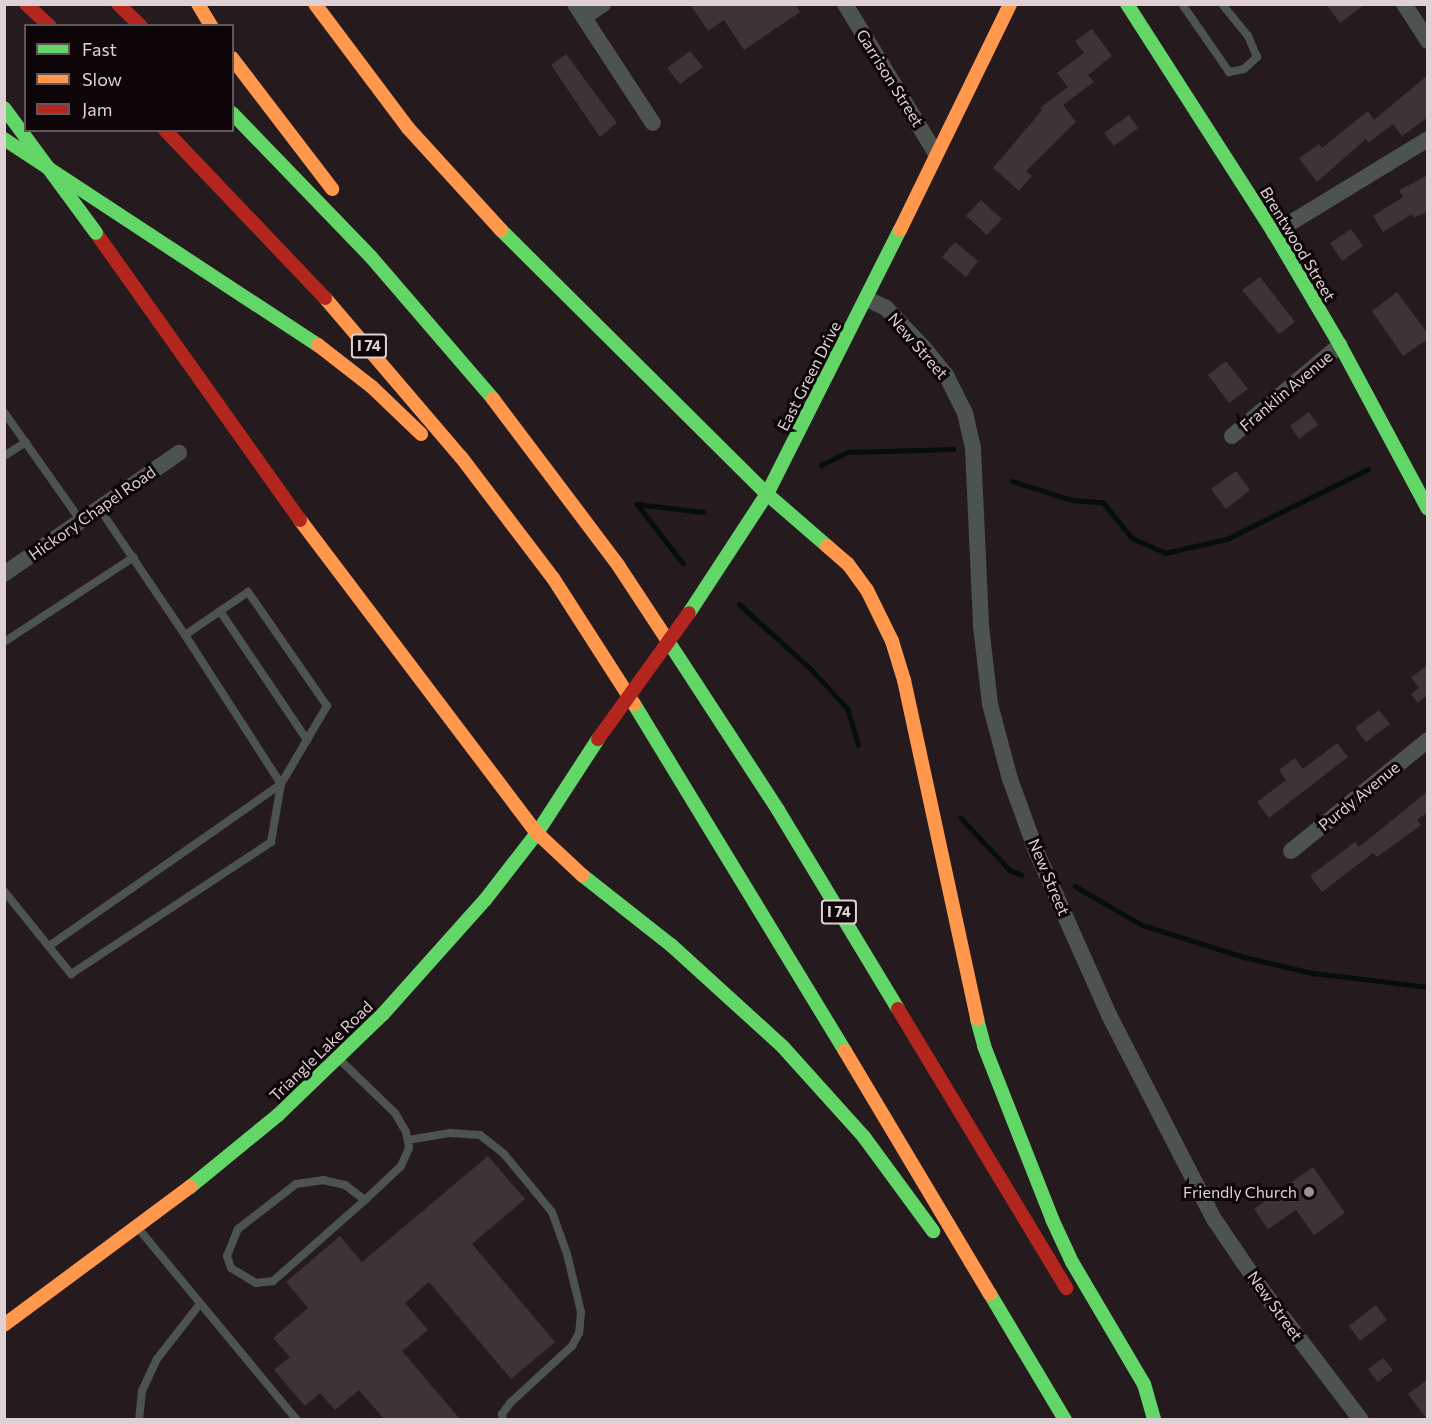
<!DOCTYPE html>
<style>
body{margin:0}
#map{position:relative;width:1432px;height:1424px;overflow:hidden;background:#251a1e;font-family:Commissioner,sans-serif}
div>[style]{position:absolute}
.stream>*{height:4.5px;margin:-2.25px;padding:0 2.25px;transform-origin:2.25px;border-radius:2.25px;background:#060e08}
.building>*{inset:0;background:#3e3438}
.lane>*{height:8px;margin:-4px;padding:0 4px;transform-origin:4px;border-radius:4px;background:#4d534f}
.street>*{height:16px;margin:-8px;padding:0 8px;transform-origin:8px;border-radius:8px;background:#4d534f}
.fast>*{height:14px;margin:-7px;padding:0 7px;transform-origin:7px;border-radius:7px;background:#63d668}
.slow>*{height:14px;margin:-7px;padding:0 7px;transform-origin:7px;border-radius:7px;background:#ff974d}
.jam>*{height:14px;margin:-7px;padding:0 7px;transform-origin:7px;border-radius:7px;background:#b3261e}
.fast-bridge>*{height:14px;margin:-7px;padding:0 7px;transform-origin:7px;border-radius:7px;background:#63d668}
.jam-bridge>*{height:14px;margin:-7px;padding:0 7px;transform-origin:7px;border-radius:7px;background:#b3261e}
.dots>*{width:16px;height:16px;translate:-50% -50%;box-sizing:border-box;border:3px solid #0d0507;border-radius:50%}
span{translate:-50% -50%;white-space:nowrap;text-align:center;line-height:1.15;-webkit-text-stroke:6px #0d0507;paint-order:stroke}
.shield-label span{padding:2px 4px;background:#0d0507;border:2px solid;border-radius:4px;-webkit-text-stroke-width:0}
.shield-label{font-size:15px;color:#dfd0d4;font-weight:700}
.street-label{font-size:16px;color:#dfd0d4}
.poi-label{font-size:16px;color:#dfd0d4}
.right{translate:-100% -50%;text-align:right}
.frame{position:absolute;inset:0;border:6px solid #dfd0d4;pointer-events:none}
.legend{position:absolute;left:24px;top:24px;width:210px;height:108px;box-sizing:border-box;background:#0d0507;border:2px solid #615659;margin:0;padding:8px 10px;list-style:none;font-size:18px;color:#dfd0d4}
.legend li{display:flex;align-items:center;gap:12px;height:30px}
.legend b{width:30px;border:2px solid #615659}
</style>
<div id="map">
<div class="stream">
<div style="left:821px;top:465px;width:30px;rotate:-26deg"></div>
<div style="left:848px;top:452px;width:105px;rotate:-1.6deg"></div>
<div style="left:1012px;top:481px;width:63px;rotate:17.6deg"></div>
<div style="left:1072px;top:500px;width:31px;rotate:4deg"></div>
<div style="left:1103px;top:502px;width:46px;rotate:51.1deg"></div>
<div style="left:1132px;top:538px;width:36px;rotate:24deg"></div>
<div style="left:1165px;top:553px;width:64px;rotate:-12.7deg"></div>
<div style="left:1227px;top:539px;width:157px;rotate:-26.4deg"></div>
<div style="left:637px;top:504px;width:75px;rotate:52.1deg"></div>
<div style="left:637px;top:504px;width:66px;rotate:6.9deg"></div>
<div style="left:739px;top:604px;width:96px;rotate:42deg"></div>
<div style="left:810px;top:668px;width:56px;rotate:47.2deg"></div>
<div style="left:848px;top:709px;width:37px;rotate:74deg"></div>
<div style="left:961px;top:818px;width:71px;rotate:46.7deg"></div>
<div style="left:1010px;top:870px;width:12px;rotate:24deg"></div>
<div style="left:1075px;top:886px;width:78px;rotate:30.2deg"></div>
<div style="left:1142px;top:925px;width:107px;rotate:17.4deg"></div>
<div style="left:1244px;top:957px;width:71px;rotate:13.1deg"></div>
<div style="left:1313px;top:973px;width:116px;rotate:6.9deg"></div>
</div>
<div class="building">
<div style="clip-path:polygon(690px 4px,795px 4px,800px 12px,744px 50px,724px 20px,708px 31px)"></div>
<div style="clip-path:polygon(1326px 4px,1365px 4px,1340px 23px)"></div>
<div style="clip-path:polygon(1092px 29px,1112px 56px,1088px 75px,1094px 82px,1063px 105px,1076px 122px,1026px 171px,1032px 176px,1019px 191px,993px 168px,1042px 110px,1040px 108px,1068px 87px,1057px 73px,1084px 53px,1075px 41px)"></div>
<div style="clip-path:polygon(690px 51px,703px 67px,680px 84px,667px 68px)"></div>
<div style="clip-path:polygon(566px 54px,617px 123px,600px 137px,551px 65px)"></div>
<div style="clip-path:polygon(1428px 75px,1428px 117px,1402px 136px,1393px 124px,1368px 143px,1366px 139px,1317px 182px,1299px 158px,1319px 144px,1322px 148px,1368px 111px,1374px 120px)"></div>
<div style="clip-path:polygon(1129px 115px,1138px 128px,1114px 146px,1104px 133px)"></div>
<div style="clip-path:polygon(1428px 175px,1428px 211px,1414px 218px,1412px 214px,1383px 232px,1373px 216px,1403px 197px,1399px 190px)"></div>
<div style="clip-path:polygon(981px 200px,1002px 219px,987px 235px,966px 216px)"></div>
<div style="clip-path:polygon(1351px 229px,1363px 246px,1342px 261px,1330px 243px)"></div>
<div style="clip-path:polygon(955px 242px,978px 261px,966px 277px,942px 257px)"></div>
<div style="clip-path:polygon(1260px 277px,1295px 322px,1279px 334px,1242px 290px)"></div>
<div style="clip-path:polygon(1397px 292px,1428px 334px,1428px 339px,1403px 356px,1372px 311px)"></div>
<div style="clip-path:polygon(1226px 361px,1248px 389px,1229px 403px,1208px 375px)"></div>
<div style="clip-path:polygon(1309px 412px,1318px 425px,1299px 439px,1290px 426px)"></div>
<div style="clip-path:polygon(1236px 471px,1250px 490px,1226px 509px,1211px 489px)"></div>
<div style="clip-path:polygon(1428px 665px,1428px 700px,1425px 697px,1418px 703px,1411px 694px,1419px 688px,1411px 677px)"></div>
<div style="clip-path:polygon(1379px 710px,1390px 724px,1366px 742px,1355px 728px)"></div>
<div style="clip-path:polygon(1337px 743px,1348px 757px,1269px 818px,1257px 802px,1286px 780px,1279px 770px,1295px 758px,1303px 769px)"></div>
<div style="clip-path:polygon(1428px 791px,1428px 812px,1417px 820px,1421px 825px,1377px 857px,1373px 853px,1322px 892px,1310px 876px,1355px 842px,1359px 847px)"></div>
<div style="clip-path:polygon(488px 1156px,525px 1199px,472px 1244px,555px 1342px,511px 1379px,429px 1282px,405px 1303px,428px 1330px,402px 1351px,460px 1419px,384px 1419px,359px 1390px,335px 1410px,320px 1393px,305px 1406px,274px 1370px,290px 1357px,273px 1338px,308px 1308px,286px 1282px,340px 1236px,362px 1262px)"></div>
<div style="clip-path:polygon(1313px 1167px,1345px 1213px,1314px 1235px,1296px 1210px,1268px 1229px,1254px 1209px)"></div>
<div style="clip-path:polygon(1376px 1305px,1387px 1320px,1360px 1341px,1349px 1326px)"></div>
<div style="clip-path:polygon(1383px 1358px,1393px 1370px,1378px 1382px,1368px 1369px)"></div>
<div style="clip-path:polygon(1428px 1379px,1428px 1419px,1427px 1419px,1408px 1394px)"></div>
</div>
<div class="lane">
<div style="left:1182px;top:4px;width:83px;rotate:55.3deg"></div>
<div style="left:1229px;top:72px;width:15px;rotate:-11deg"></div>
<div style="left:1244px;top:69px;width:18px;rotate:-43deg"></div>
<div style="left:1257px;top:57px;width:23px;rotate:-113deg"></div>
<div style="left:1248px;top:36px;width:41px;rotate:-129.1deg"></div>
<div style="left:4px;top:412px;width:133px;rotate:54.8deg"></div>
<div style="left:4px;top:456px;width:26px;rotate:-32deg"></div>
<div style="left:220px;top:611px;width:156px;rotate:56deg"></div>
<div style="left:4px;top:642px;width:155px;rotate:-33.2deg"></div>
<div style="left:4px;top:891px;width:107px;rotate:51.1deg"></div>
<div style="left:71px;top:974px;width:240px;rotate:-33.4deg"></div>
<div style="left:271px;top:842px;width:59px;rotate:-80.2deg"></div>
<div style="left:281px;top:784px;width:91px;rotate:-59.5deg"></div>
<div style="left:327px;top:706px;width:139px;rotate:-124.7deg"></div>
<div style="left:248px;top:592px;width:76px;rotate:145.7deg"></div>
<div style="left:185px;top:635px;width:153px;rotate:-124.1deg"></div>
<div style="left:49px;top:946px;width:283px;rotate:-34.9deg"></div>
<div style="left:281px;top:784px;width:177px;rotate:-122.8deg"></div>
<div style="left:338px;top:1058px;width:79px;rotate:44deg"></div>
<div style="left:395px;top:1113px;width:22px;rotate:60deg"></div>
<div style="left:406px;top:1132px;width:16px;rotate:79deg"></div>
<div style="left:409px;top:1148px;width:20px;rotate:114deg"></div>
<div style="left:401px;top:1166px;width:50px;rotate:136.6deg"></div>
<div style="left:365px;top:1200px;width:123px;rotate:138.6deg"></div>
<div style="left:273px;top:1281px;width:17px;rotate:173deg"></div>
<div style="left:256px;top:1283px;width:29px;rotate:-149deg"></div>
<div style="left:231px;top:1268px;width:13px;rotate:-108deg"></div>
<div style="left:227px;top:1256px;width:29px;rotate:-68deg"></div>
<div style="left:238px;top:1229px;width:73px;rotate:-37.8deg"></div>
<div style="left:296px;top:1184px;width:27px;rotate:-8deg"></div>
<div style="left:323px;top:1180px;width:23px;rotate:13deg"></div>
<div style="left:345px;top:1185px;width:25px;rotate:37deg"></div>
<div style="left:408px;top:1140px;width:43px;rotate:-9.5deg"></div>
<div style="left:450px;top:1133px;width:30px;rotate:4deg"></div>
<div style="left:480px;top:1135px;width:31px;rotate:38deg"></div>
<div style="left:504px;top:1154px;width:75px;rotate:50.4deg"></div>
<div style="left:552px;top:1212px;width:45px;rotate:70.3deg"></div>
<div style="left:567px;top:1254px;width:60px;rotate:76.4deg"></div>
<div style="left:581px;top:1312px;width:21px;rotate:95deg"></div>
<div style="left:579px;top:1333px;width:15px;rotate:118deg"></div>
<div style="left:572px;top:1346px;width:83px;rotate:137.4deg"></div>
<div style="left:511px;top:1402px;width:15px;rotate:127deg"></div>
<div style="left:502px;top:1414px;width:6px;rotate:81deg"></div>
<div style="left:138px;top:1228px;width:249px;rotate:50.4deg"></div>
<div style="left:139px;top:1420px;width:29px;rotate:-84deg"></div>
<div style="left:142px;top:1391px;width:35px;rotate:-65deg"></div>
<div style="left:157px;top:1359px;width:68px;rotate:-52.1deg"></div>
</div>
<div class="street">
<div style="left:575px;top:4px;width:142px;rotate:56.8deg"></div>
<div style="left:845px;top:4px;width:173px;rotate:58.7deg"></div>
<div style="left:1404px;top:4px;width:44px;rotate:57deg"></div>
<div style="left:584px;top:17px;width:23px;rotate:-34deg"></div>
<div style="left:1274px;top:233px;width:180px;rotate:-31.4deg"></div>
<div style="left:867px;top:299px;width:21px;rotate:25deg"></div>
<div style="left:886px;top:308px;width:55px;rotate:46.5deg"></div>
<div style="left:924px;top:348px;width:35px;rotate:51deg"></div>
<div style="left:946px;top:375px;width:42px;rotate:63.4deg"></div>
<div style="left:965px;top:413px;width:36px;rotate:77deg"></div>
<div style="left:973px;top:448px;width:178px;rotate:87.4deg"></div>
<div style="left:981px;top:626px;width:79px;rotate:83.4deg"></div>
<div style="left:990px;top:704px;width:78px;rotate:75.1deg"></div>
<div style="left:1010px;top:779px;width:79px;rotate:70deg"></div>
<div style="left:1037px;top:853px;width:177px;rotate:66deg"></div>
<div style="left:1109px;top:1015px;width:229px;rotate:62.8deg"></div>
<div style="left:1214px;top:1219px;width:86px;rotate:55.9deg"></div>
<div style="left:1262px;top:1290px;width:163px;rotate:52.7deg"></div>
<div style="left:1232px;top:436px;width:141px;rotate:-40.1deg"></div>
<div style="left:4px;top:574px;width:213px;rotate:-34.7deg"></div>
<div style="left:1291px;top:851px;width:176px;rotate:-39deg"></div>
</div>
<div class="fast">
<div style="left:1127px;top:4px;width:272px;rotate:57.3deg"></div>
<div style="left:1274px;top:233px;width:130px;rotate:59.5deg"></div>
<div style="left:1340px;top:345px;width:186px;rotate:61.8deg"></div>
<div style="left:232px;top:113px;width:200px;rotate:46deg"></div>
<div style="left:371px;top:257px;width:187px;rotate:49.3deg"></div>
<div style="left:4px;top:139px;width:376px;rotate:33.3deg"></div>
<div style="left:501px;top:230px;width:375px;rotate:44.8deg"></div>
<div style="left:767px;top:494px;width:79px;rotate:40.9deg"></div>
<div style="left:689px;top:613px;width:142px;rotate:-56.8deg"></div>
<div style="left:767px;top:494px;width:296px;rotate:-63.3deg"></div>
<div style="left:666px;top:638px;width:205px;rotate:56.9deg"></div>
<div style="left:778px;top:810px;width:232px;rotate:58.9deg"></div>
<div style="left:634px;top:704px;width:406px;rotate:58.7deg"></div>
<div style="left:582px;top:875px;width:113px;rotate:38.2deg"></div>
<div style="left:671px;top:945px;width:151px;rotate:42.3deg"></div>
<div style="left:783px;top:1047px;width:121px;rotate:48deg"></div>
<div style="left:864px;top:1137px;width:117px;rotate:53.7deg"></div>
<div style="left:977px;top:1019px;width:28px;rotate:75deg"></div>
<div style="left:984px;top:1046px;width:186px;rotate:68.5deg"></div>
<div style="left:1052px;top:1219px;width:47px;rotate:65.1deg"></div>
<div style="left:1072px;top:1262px;width:142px;rotate:59.5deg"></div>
<div style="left:1144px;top:1384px;width:37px;rotate:74deg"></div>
<div style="left:190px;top:1187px;width:114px;rotate:-39.3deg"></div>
<div style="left:278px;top:1115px;width:146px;rotate:-43.9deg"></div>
<div style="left:383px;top:1014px;width:153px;rotate:-48.2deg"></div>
<div style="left:485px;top:900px;width:85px;rotate:-52.2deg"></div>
<div style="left:537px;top:833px;width:112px;rotate:-57deg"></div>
<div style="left:990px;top:1294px;width:147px;rotate:59.2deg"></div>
</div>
<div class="slow">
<div style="left:198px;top:4px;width:26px;rotate:59deg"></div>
<div style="left:315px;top:4px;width:155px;rotate:53.1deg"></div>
<div style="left:408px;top:128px;width:138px;rotate:47.6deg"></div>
<div style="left:232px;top:58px;width:165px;rotate:52.6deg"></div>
<div style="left:900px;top:230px;width:251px;rotate:-64deg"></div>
<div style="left:325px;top:298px;width:209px;rotate:49.5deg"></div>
<div style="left:461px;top:457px;width:152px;rotate:52.8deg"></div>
<div style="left:553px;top:578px;width:150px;rotate:57.3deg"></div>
<div style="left:318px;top:345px;width:68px;rotate:37.9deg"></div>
<div style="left:372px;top:387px;width:68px;rotate:43.8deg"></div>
<div style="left:493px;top:399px;width:208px;rotate:53deg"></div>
<div style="left:618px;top:565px;width:87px;rotate:56.7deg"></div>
<div style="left:300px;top:520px;width:393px;rotate:52.9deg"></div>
<div style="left:537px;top:833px;width:62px;rotate:43deg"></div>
<div style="left:827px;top:546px;width:28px;rotate:41deg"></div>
<div style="left:848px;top:564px;width:32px;rotate:54deg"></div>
<div style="left:867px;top:590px;width:57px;rotate:63.9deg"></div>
<div style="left:892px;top:641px;width:41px;rotate:72.9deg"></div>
<div style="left:904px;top:680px;width:347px;rotate:77.8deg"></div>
<div style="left:845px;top:1051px;width:283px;rotate:59.2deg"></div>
<div style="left:4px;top:1325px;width:232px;rotate:-36.6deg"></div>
</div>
<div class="jam">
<div style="left:26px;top:4px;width:33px;rotate:43deg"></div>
<div style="left:118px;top:4px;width:32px;rotate:44deg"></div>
<div style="left:165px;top:130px;width:232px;rotate:46.4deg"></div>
<div style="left:96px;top:233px;width:352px;rotate:54.6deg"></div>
<div style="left:898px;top:1009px;width:326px;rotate:58.9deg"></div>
</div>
<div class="fast-bridge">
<div style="left:4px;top:108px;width:155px;rotate:53.6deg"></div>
</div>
<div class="jam-bridge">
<div style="left:598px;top:739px;width:155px;rotate:-54.2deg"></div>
</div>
<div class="dots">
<div style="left:1309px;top:1192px;background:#9e9094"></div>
</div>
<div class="shield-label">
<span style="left:369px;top:346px">I 74</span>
<span style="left:839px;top:912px">I 74</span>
</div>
<div class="street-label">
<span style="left:890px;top:78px;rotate:58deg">Garrison Street</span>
<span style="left:1298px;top:244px;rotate:59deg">Brentwood Street</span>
<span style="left:918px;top:346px;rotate:49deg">New Street</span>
<span style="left:809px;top:376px;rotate:-63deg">East Green Drive</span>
<span style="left:1286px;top:391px;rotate:-40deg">Franklin Avenue</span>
<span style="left:92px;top:513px;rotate:-35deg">Hickory Chapel Road</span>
<span style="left:1359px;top:796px;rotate:-39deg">Purdy Avenue</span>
<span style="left:1049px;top:877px;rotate:67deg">New Street</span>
<span style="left:321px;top:1051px;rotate:-44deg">Triangle Lake Road</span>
<span style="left:1275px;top:1306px;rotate:54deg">New Street</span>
</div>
<div class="poi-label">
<span class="right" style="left:1297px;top:1192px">Friendly Church</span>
</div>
<div class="frame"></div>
<ul class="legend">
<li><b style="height:8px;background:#63d668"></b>Fast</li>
<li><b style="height:8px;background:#ff974d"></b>Slow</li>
<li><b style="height:8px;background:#b3261e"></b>Jam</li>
</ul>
</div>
